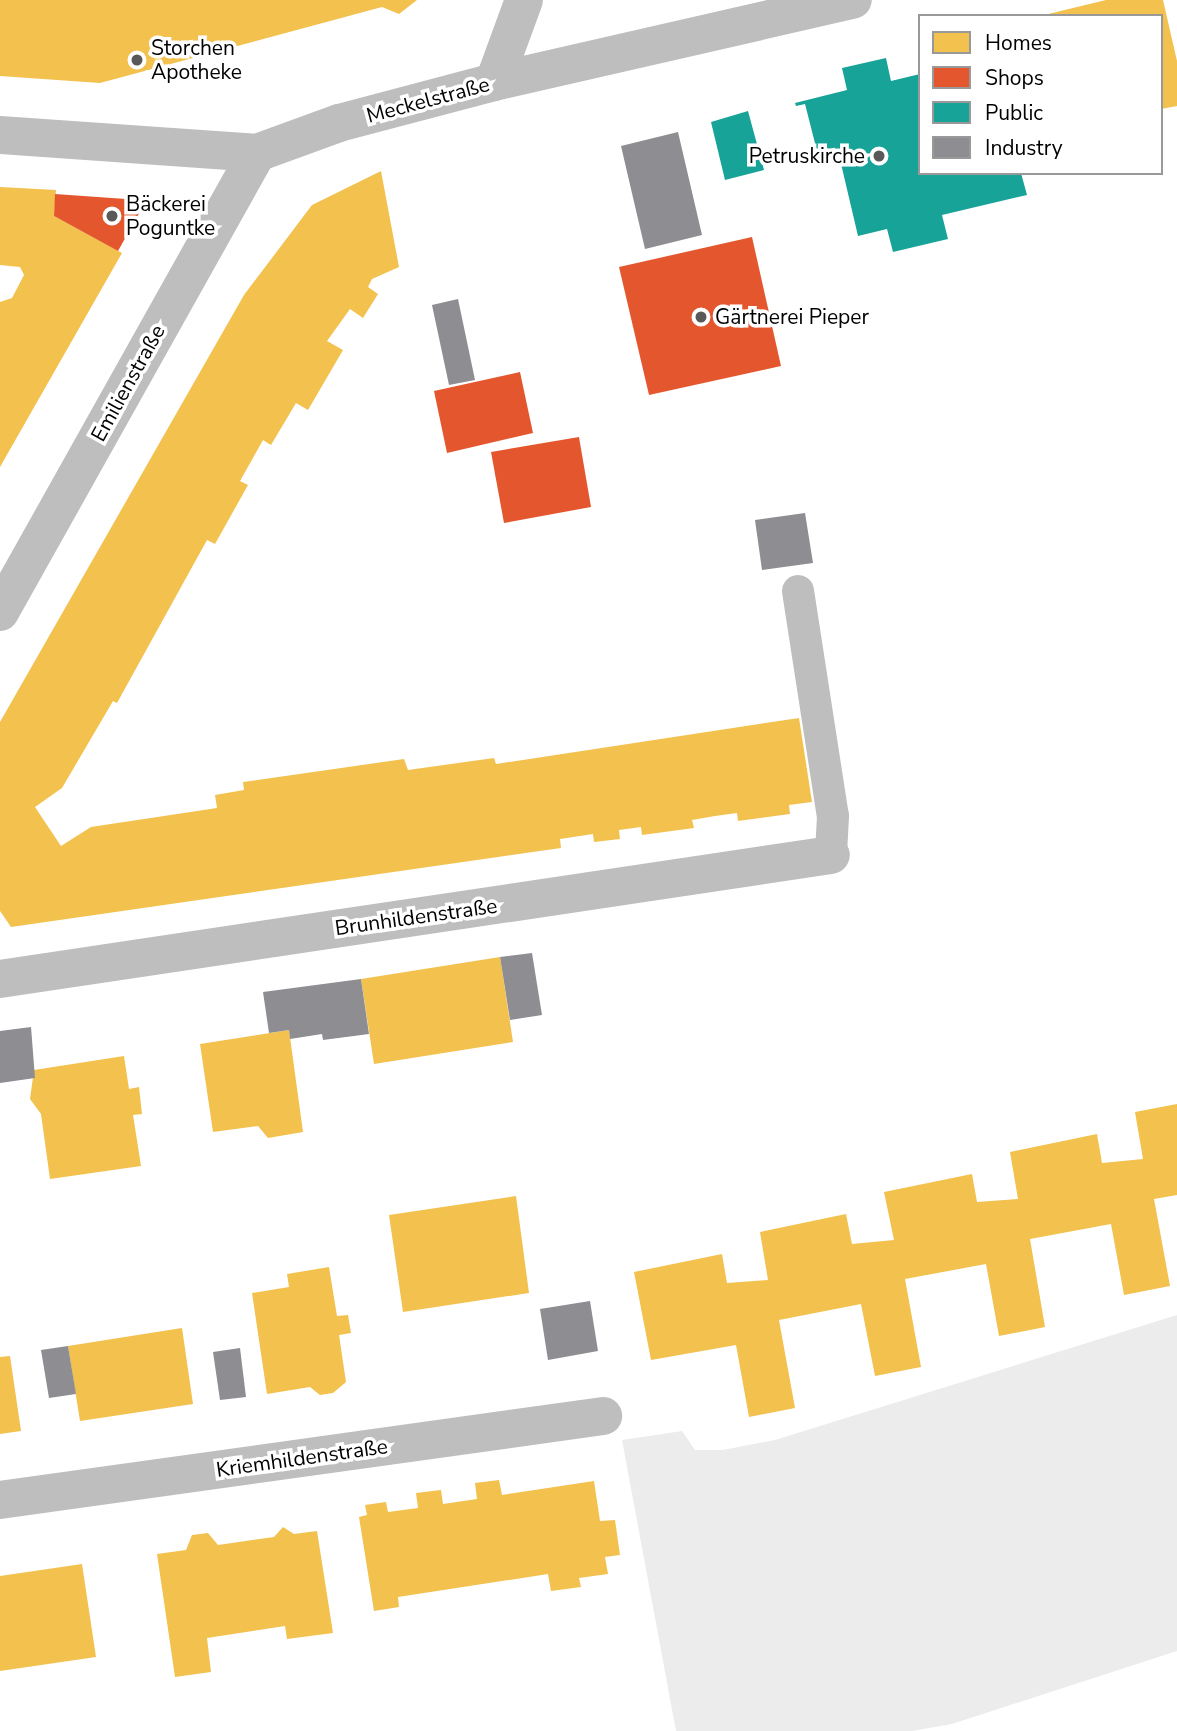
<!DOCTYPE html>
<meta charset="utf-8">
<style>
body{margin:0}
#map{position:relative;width:1177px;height:1731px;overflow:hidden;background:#fff;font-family:"Nunito Sans",sans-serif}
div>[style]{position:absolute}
.green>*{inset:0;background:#ececec}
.homes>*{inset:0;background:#f2c14e}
.shops>*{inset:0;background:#e4572e}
.public>*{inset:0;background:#17a398}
.industry>*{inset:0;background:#8d8d92}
.service>*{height:32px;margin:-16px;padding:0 16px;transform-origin:16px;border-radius:16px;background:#bebebe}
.minor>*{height:38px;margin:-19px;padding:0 19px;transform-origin:19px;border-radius:19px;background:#bebebe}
.tertiary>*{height:38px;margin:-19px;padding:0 19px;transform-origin:19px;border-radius:19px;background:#bebebe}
.dots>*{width:19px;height:19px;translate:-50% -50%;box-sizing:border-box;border:4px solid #fff;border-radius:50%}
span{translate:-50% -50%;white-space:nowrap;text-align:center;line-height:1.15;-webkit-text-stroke:7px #fff;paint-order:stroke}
.poi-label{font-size:21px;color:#000}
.left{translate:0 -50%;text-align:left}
.right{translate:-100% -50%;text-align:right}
.street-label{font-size:21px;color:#000}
.legend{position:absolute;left:918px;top:14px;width:245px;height:161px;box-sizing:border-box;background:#fff;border:2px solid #999;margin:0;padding:9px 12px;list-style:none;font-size:21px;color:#000}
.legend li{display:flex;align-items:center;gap:14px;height:35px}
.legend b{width:35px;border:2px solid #999}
</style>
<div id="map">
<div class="green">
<div style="clip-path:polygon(1177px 1315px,1177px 1651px,952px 1724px,912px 1731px,676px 1731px,622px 1440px,682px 1431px,695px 1450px,723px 1450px,775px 1440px)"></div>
</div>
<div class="homes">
<div style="clip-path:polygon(0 0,417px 0,399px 14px,382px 7px,100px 83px,0 76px)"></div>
<div style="clip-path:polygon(1106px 0,1163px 0,1177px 61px,1177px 106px,1161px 109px,1161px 16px,1040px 16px)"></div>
<div style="clip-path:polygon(381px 171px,399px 267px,372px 279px,368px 287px,378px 294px,363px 318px,350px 309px,327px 341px,343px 350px,308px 410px,296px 403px,271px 445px,263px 440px,240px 481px,248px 485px,215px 544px,207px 540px,117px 703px,113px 701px,62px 788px,35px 807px,61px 846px,91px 827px,217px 808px,215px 795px,244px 790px,243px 782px,404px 759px,408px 770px,494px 758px,496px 764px,799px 718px,812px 802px,789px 805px,790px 814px,738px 821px,737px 813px,715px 816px,692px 820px,694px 828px,642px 835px,641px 827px,619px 830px,620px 839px,594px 842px,593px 834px,560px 839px,561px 848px,11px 927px,0 911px,0 722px,244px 295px,312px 205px)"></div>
<div style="clip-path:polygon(0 187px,56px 190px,54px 216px,122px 253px,0 467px,0 302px,12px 298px,24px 275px,20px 267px,0 265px)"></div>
<div style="clip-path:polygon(500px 957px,513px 1042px,374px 1064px,361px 979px)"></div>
<div style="clip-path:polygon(289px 1030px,303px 1132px,268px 1138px,258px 1126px,213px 1132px,200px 1044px)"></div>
<div style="clip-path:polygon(124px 1056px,129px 1089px,139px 1087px,142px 1114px,133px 1115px,141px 1166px,50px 1179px,41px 1114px,30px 1099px,34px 1070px)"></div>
<div style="clip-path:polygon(1177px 1104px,1177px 1195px,1154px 1199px,1170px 1286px,1124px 1295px,1111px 1224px,1030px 1239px,1045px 1327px,999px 1336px,986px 1264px,905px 1279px,921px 1367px,875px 1376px,861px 1304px,779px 1320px,795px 1408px,749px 1417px,736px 1345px,651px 1360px,634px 1272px,722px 1254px,727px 1283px,768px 1280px,760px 1232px,846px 1214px,852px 1244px,894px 1240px,884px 1192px,972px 1174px,977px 1202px,1018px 1199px,1010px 1152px,1097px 1134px,1102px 1163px,1143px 1159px,1135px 1112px)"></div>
<div style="clip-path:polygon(516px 1196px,529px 1293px,403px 1312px,389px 1215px)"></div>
<div style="clip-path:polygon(329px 1267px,337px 1316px,348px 1315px,351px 1333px,339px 1335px,346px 1382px,333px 1393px,320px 1395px,310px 1387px,267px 1394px,252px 1293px,289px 1287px,287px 1274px)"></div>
<div style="clip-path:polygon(182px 1328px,193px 1404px,80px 1421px,68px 1346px)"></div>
<div style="clip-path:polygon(10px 1356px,21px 1431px,0 1434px,0 1357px)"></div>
<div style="clip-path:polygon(499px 1480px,502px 1495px,594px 1481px,600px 1521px,615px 1520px,620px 1555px,605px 1557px,608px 1574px,579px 1578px,581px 1587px,551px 1591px,548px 1574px,398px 1597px,399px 1607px,374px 1611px,359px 1517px,367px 1515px,365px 1505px,386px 1502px,388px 1512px,418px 1508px,416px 1493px,441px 1490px,443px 1504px,477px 1499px,475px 1483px)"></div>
<div style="clip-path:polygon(283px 1527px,294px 1534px,317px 1531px,333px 1633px,287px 1639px,285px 1626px,207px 1638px,211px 1672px,175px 1677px,157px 1554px,186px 1550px,192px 1535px,208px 1533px,218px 1545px,274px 1537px)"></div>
<div style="clip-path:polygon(82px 1564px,96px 1657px,0 1671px,0 1576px)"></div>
</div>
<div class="shops">
<div style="clip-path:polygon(55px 194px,126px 199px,142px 208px,118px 251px,54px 216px)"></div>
<div style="clip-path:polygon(752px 237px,781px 366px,649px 395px,619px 267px)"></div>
<div style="clip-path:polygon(520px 372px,533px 433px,447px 453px,434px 391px)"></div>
<div style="clip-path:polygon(579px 437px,591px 507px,504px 523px,491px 452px)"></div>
</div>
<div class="public">
<div style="clip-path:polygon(886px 58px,891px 81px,920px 74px,920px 173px,1021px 173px,1027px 195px,942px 215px,948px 239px,893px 252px,887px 229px,858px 236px,838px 151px,809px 158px,808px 153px,817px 151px,805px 104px,796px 106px,795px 103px,847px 90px,842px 68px)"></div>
<div style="clip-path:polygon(748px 111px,764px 170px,725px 180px,711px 122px)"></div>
</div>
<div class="industry">
<div style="clip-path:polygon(678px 132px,702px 235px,645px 249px,621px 146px)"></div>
<div style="clip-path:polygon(458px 299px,475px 380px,449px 385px,432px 305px)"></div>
<div style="clip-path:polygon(805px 513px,813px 563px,762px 570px,755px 520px)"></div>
<div style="clip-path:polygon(532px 953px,542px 1015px,510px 1020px,500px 957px)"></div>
<div style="clip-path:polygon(361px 979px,369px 1034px,323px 1040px,322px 1034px,290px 1039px,289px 1030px,269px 1033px,263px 992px)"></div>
<div style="clip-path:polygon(31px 1027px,35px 1078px,0 1083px,0 1031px)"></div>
<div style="clip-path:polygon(590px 1301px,598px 1351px,548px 1360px,540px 1309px)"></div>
<div style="clip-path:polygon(68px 1346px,76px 1394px,49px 1398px,41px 1350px)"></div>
<div style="clip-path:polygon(240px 1348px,246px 1397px,220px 1400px,213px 1352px)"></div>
</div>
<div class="service">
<div style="left:798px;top:591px;width:228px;rotate:81.2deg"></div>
<div style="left:833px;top:816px;width:39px;rotate:93deg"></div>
</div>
<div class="minor">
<div style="left:494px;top:82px;width:87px;rotate:-69.9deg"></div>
<div style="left:0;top:612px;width:526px;rotate:-60.75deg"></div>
<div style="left:0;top:979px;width:840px;rotate:-8.49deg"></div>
<div style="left:0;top:1500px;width:609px;rotate:-7.93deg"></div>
</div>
<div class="tertiary">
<div style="left:0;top:135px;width:258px;rotate:4deg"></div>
<div style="left:257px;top:153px;width:87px;rotate:-20.1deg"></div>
<div style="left:339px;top:123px;width:160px;rotate:-14.8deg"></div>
<div style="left:494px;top:82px;width:368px;rotate:-12.9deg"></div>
</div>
<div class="dots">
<div style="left:137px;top:60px;background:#595959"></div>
<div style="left:879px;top:156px;background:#595959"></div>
<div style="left:112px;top:216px;background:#595959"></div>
<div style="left:701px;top:317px;background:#595959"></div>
</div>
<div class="poi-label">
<span class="left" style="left:151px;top:60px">Storchen<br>Apotheke</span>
<span class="right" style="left:865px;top:156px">Petruskirche</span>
<span class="left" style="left:126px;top:216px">Bäckerei<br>Poguntke</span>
<span class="left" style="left:715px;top:317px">Gärtnerei Pieper</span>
</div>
<div class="street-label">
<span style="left:428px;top:100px;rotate:-15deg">Meckelstraße</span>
<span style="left:128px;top:383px;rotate:-61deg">Emilienstraße</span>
<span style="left:416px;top:917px;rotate:-8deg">Brunhildenstraße</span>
<span style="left:302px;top:1458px;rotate:-8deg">Kriemhildenstraße</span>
</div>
<ul class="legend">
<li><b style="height:19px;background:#f2c14e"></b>Homes</li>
<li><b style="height:19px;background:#e4572e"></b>Shops</li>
<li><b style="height:19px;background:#17a398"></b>Public</li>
<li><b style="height:19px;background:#8d8d92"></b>Industry</li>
</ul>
</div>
